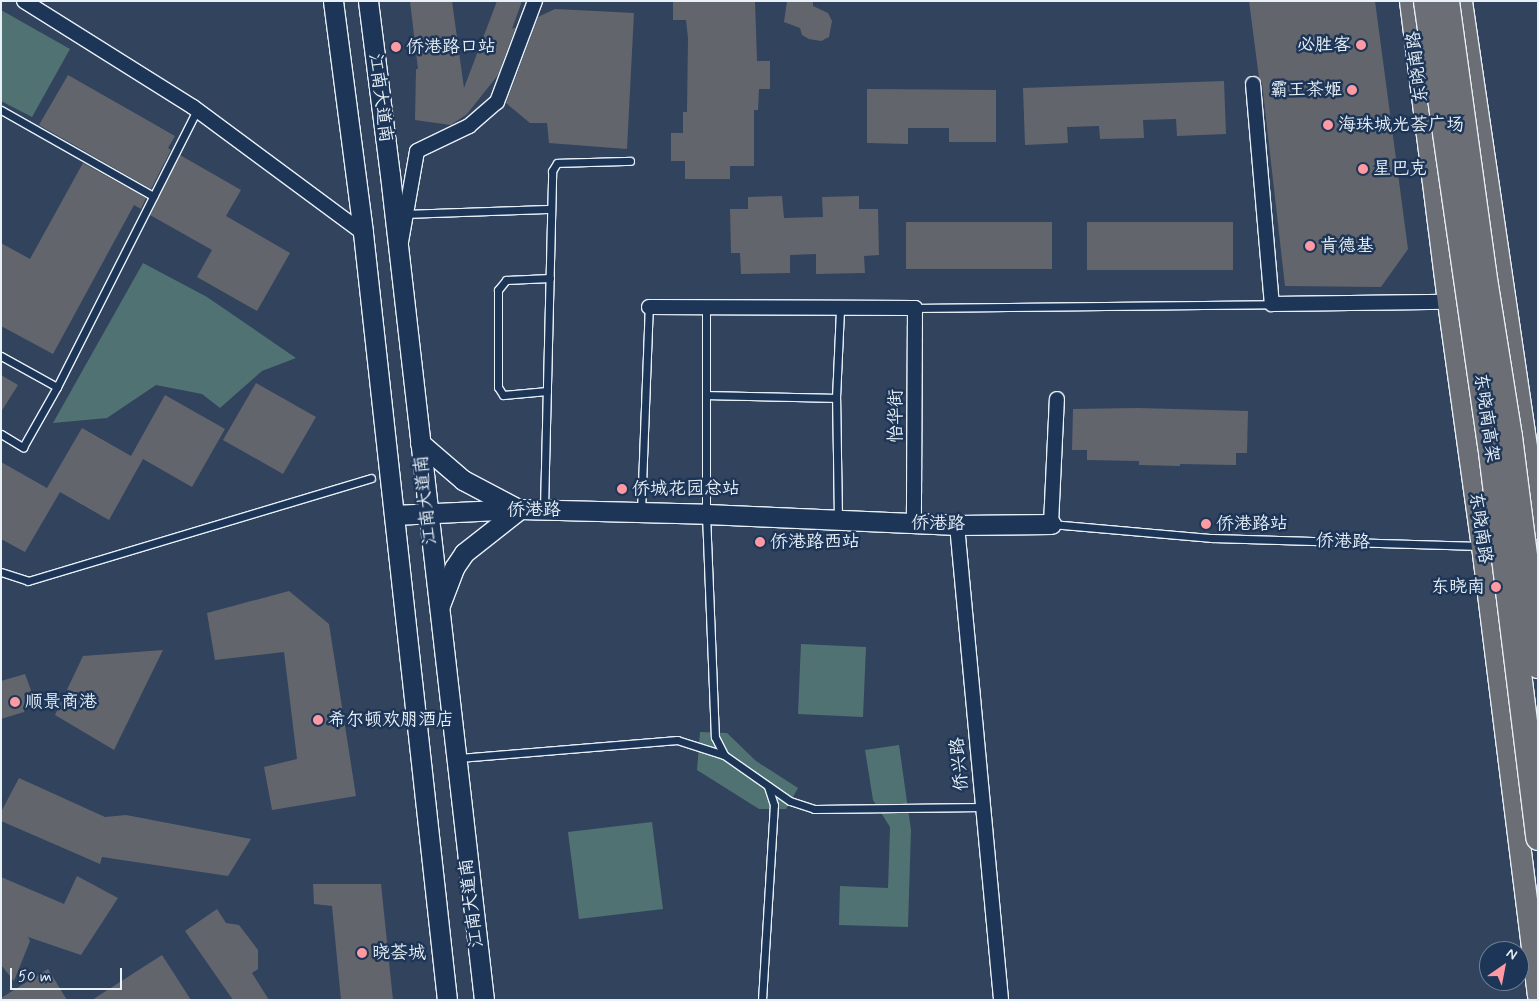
<!DOCTYPE html>
<meta charset="utf-8">
<style>
body{margin:0}
#map{position:relative;width:1539px;height:1001px;overflow:hidden;background:#32435e;font-family:Mynerve,"LXGW WenKai TC",sans-serif}
div>[style]{position:absolute}
.green>*{inset:0;background:#517272}
.building>*{inset:0;background:#63656d}
.roads{filter:drop-shadow(1px 0 #e8f1f8) drop-shadow(-1px 0 #e8f1f8) drop-shadow(0 1px #e8f1f8) drop-shadow(0 -1px #e8f1f8)}
.lane>*{height:7px;margin:-3.5px;padding:0 3.5px;transform-origin:3.5px;border-radius:3.5px;background:#1d3557}
.street>*{height:14px;margin:-7px;padding:0 7px;transform-origin:7px;border-radius:7px;background:#1d3557}
.secondary>*{height:19px;margin:-9.5px;padding:0 9.5px;transform-origin:9.5px;border-radius:9.5px;background:#1d3557}
.primary>*{height:21px;margin:-10.5px;padding:0 10.5px;transform-origin:10.5px;border-radius:10.5px;background:#6b6f75}
.bridges{filter:drop-shadow(1px 0 #e8f1f8) drop-shadow(-1px 0 #e8f1f8) drop-shadow(0 1px #e8f1f8) drop-shadow(0 -1px #e8f1f8)}
.highway-bridge>*{height:25px;margin:-12.5px;padding:0 12.5px;transform-origin:12.5px;border-radius:12.5px;background:#6b6f75}
.dots>*{width:14px;height:14px;translate:-50% -50%;box-sizing:border-box;border:2px solid #1d3557;border-radius:50%}
span{translate:-50% -50%;white-space:nowrap;text-align:center;line-height:1.15;-webkit-text-stroke:5px #1d3557;paint-order:stroke}
.poi-label{font-size:18px;color:#e8f1f8}
.right{translate:-100% -50%;text-align:right}
.left{translate:0 -50%;text-align:left}
.street-label{font-size:18px;color:#e8f1f8}
.frame{position:absolute;inset:0;border:2px solid #e8f1f8;pointer-events:none}
.north{position:absolute;left:1479px;top:941px;width:50px;height:50px;box-sizing:border-box;background:#1d3557;border:1px solid #6e8097;border-radius:50%;rotate:33deg;font-size:14px;font-weight:700;line-height:20px;text-align:center;color:#e8f1f8}
.north::after{content:'';display:block;margin:auto;width:18px;height:22px;background:#ff9aa2;clip-path:polygon(50% 0,100% 100%,50% 72%,0 100%)}
.scale{position:absolute;left:10px;top:968px;width:112px;height:22px;box-sizing:border-box;border:2px solid #e8f1f8;border-top:0;padding-left:6px;font-size:15px;line-height:18px;white-space:nowrap;color:#e8f1f8;-webkit-text-stroke:4px #1d3557;paint-order:stroke}
</style>
<div id="map">
<div class="green">
<div style="clip-path:polygon(1px 10px,70px 49px,32px 117px,1px 101px)"></div>
<div style="clip-path:polygon(143px 263px,207px 297px,296px 358px,262px 371px,220px 408px,202px 394px,156px 385px,107px 418px,53px 423px)"></div>
<div style="clip-path:polygon(801px 644px,866px 647px,863px 717px,798px 714px)"></div>
<div style="clip-path:polygon(700px 732px,727px 733px,756px 761px,798px 788px,786px 809px,759px 809px,697px 770px)"></div>
<div style="clip-path:polygon(899px 745px,911px 830px,908px 927px,839px 925px,840px 886px,888px 888px,890px 827px,873px 800px,865px 750px)"></div>
<div style="clip-path:polygon(652px 822px,663px 909px,579px 919px,568px 832px)"></div>
</div>
<div class="building">
<div style="clip-path:polygon(410px 1px,452px 1px,464px 88px,497px 1px,522px 1px,512px 29px,516px 27px,498px 75px,467px 114px,451px 125px,415px 120px,416px 69px,418px 69px)"></div>
<div style="clip-path:polygon(673px 1px,755px 1px,757px 61px,770px 61px,770px 89px,759px 89px,758px 110px,754px 110px,754px 166px,730px 166px,730px 179px,685px 179px,685px 161px,671px 161px,671px 133px,683px 133px,683px 112px,687px 112px,688px 38px,686px 20px,673px 20px)"></div>
<div style="clip-path:polygon(787px 1px,813px 1px,813px 6px,828px 13px,832px 21px,829px 37px,821px 41px,809px 39px,802px 35px,800px 28px,784px 22px)"></div>
<div style="clip-path:polygon(1249px 1px,1375px 1px,1408px 249px,1381px 287px,1285px 286px,1262px 83px,1259px 78px)"></div>
<div style="clip-path:polygon(555px 9px,634px 13px,627px 149px,549px 143px,547px 123px,530px 123px,506px 103px,538px 17px)"></div>
<div style="clip-path:polygon(68px 75px,175px 136px,168px 148px,171px 150px,151px 189px,39px 125px)"></div>
<div style="clip-path:polygon(1224px 81px,1226px 134px,1177px 136px,1176px 119px,1143px 120px,1144px 138px,1100px 139px,1099px 126px,1067px 127px,1068px 143px,1025px 145px,1023px 88px)"></div>
<div style="clip-path:polygon(867px 89px,996px 90px,996px 142px,949px 142px,949px 128px,908px 128px,908px 144px,867px 143px)"></div>
<div style="clip-path:polygon(180px 155px,241px 190px,226px 216px,290px 253px,257px 311px,197px 277px,212px 250px,150px 215px)"></div>
<div style="clip-path:polygon(83px 163px,146px 198px,141px 209px,134px 205px,53px 354px,1px 326px,1px 243px,30px 259px)"></div>
<div style="clip-path:polygon(782px 196px,784px 218px,823px 217px,822px 197px,859px 196px,859px 209px,878px 209px,879px 255px,864px 256px,865px 273px,816px 274px,816px 254px,790px 255px,790px 273px,741px 274px,740px 253px,731px 253px,730px 209px,748px 209px,748px 197px)"></div>
<div style="clip-path:polygon(906px 222px,1052px 222px,1052px 269px,906px 269px)"></div>
<div style="clip-path:polygon(1087px 222px,1233px 222px,1233px 270px,1087px 270px)"></div>
<div style="clip-path:polygon(1px 375px,18px 385px,1px 412px)"></div>
<div style="clip-path:polygon(256px 383px,316px 417px,283px 474px,223px 440px)"></div>
<div style="clip-path:polygon(165px 395px,225px 429px,192px 487px,143px 459px,109px 520px,60px 492px,25px 552px,1px 539px,1px 462px,47px 488px,82px 428px,131px 456px)"></div>
<div style="clip-path:polygon(1138px 408px,1248px 411px,1247px 453px,1236px 453px,1236px 465px,1180px 464px,1180px 466px,1139px 465px,1139px 461px,1087px 460px,1087px 450px,1072px 450px,1073px 409px)"></div>
<div style="clip-path:polygon(289px 591px,329px 624px,356px 796px,272px 810px,264px 767px,297px 759px,284px 652px,215px 660px,207px 613px)"></div>
<div style="clip-path:polygon(163px 650px,114px 750px,55px 715px,83px 656px)"></div>
<div style="clip-path:polygon(25px 674px,32px 693px,24px 712px,1px 719px,1px 681px)"></div>
<div style="clip-path:polygon(19px 778px,105px 817px,126px 815px,251px 839px,228px 876px,102px 857px,100px 864px,1px 821px,1px 812px)"></div>
<div style="clip-path:polygon(77px 876px,118px 898px,81px 955px,28px 937px,30px 941px,14px 981px,1px 965px,1px 877px,64px 904px)"></div>
<div style="clip-path:polygon(313px 884px,381px 884px,393px 1000px,341px 1000px,332px 906px,314px 904px)"></div>
<div style="clip-path:polygon(217px 909px,226px 923px,239px 925px,258px 950px,258px 969px,252px 973px,269px 1000px,233px 1000px,185px 931px)"></div>
<div style="clip-path:polygon(162px 955px,191px 1000px,92px 1000px)"></div>
<div style="clip-path:polygon(48px 969px,67px 1000px,1px 1000px,1px 998px)"></div>
</div>
<div class="roads">
<div class="lane">
<div style="left:1px;top:110px;width:175px;rotate:29.5deg"></div>
<div style="left:407px;top:214px;width:144px;rotate:-2deg"></div>
<div style="left:706px;top:307px;width:207px;rotate:90deg"></div>
<div style="left:706px;top:514px;width:223px;rotate:87.7deg"></div>
<div style="left:715px;top:737px;width:20px;rotate:63deg"></div>
<div style="left:724px;top:755px;width:80px;rotate:34.9deg"></div>
<div style="left:790px;top:801px;width:25px;rotate:18deg"></div>
<div style="left:814px;top:809px;width:169px;rotate:-0.7deg"></div>
<div style="left:915px;top:308px;width:357px;rotate:-0.6deg"></div>
<div style="left:1px;top:356px;width:64px;rotate:29deg"></div>
<div style="left:57px;top:387px;width:310px;rotate:-63.2deg"></div>
<div style="left:547px;top:391px;width:44px;rotate:174.8deg"></div>
<div style="left:503px;top:395px;width:9px;rotate:-122deg"></div>
<div style="left:498px;top:387px;width:97px;rotate:-90deg"></div>
<div style="left:498px;top:290px;width:13px;rotate:-51deg"></div>
<div style="left:506px;top:280px;width:44px;rotate:-2.6deg"></div>
<div style="left:707px;top:395px;width:129px;rotate:1.3deg"></div>
<div style="left:1px;top:434px;width:26px;rotate:31deg"></div>
<div style="left:23px;top:447px;width:69px;rotate:-60.5deg"></div>
<div style="left:544px;top:508px;width:337px;rotate:-88.6deg"></div>
<div style="left:552px;top:171px;width:9px;rotate:-58deg"></div>
<div style="left:557px;top:163px;width:73px;rotate:-1.6deg"></div>
<div style="left:641px;top:511px;width:204px;rotate:-87.8deg"></div>
<div style="left:838px;top:519px;width:121px;rotate:-90.9deg"></div>
<div style="left:836px;top:398px;width:89px;rotate:-87.4deg"></div>
<div style="left:1051px;top:524px;width:162px;rotate:5deg"></div>
<div style="left:1212px;top:538px;width:268px;rotate:1.7deg"></div>
<div style="left:1px;top:572px;width:28px;rotate:18deg"></div>
<div style="left:28px;top:581px;width:358px;rotate:-16.7deg"></div>
<div style="left:459px;top:758px;width:219px;rotate:-4.7deg"></div>
<div style="left:677px;top:740px;width:49px;rotate:17.7deg"></div>
<div style="left:762px;top:1000px;width:195px;rotate:-86.5deg"></div>
<div style="left:774px;top:805px;width:20px;rotate:-108deg"></div>
</div>
<div class="street">
<div style="left:24px;top:1px;width:199px;rotate:32.1deg"></div>
<div style="left:193px;top:107px;width:212px;rotate:36.5deg"></div>
<div style="left:1253px;top:84px;width:221px;rotate:85.1deg"></div>
<div style="left:1272px;top:304px;width:176px;rotate:-0.7deg"></div>
<div style="left:401px;top:242px;width:92px;rotate:-80deg"></div>
<div style="left:417px;top:151px;width:58px;rotate:-25.7deg"></div>
<div style="left:469px;top:126px;width:37px;rotate:-41deg"></div>
<div style="left:497px;top:102px;width:108px;rotate:-69.4deg"></div>
<div style="left:649px;top:307px;width:266px;rotate:0.2deg"></div>
<div style="left:915px;top:308px;width:216px;rotate:90.3deg"></div>
<div style="left:1051px;top:524px;width:125px;rotate:-87.3deg"></div>
<div style="left:957px;top:525px;width:477px;rotate:84.7deg"></div>
</div>
<div class="secondary">
<div style="left:333px;top:1px;width:234px;rotate:82.6deg"></div>
<div style="left:363px;top:233px;width:772px;rotate:83.75deg"></div>
<div style="left:368px;top:1px;width:175px;rotate:82.8deg"></div>
<div style="left:390px;top:175px;width:830px;rotate:83.5deg"></div>
<div style="left:420px;top:443px;width:57px;rotate:40.7deg"></div>
<div style="left:463px;top:480px;width:60px;rotate:27.8deg"></div>
<div style="left:394px;top:515px;width:126px;rotate:-2.7deg"></div>
<div style="left:520px;top:509px;width:186px;rotate:1.5deg"></div>
<div style="left:706px;top:514px;width:251px;rotate:2.5deg"></div>
<div style="left:957px;top:525px;width:94px;rotate:-0.6deg"></div>
<div style="left:440px;top:605px;width:40px;rotate:-69deg"></div>
<div style="left:454px;top:568px;width:18px;rotate:-56deg"></div>
<div style="left:464px;top:553px;width:71px;rotate:-38.2deg"></div>
</div>
<div class="primary">
<div style="left:1410px;top:1px;width:303px;rotate:82.8deg"></div>
<div style="left:1448px;top:302px;width:246px;rotate:82.1deg"></div>
<div style="left:1482px;top:546px;width:453px;rotate:82.9deg"></div>
<div style="left:1461px;top:1px;width:533px;rotate:81.69deg"></div>
</div>
</div>
<div class="bridges">
<div class="highway-bridge">
<div style="left:1426px;top:1px;width:448px;rotate:81.8deg"></div>
<div style="left:1490px;top:444px;width:396px;rotate:83deg"></div>
<div style="left:1446px;top:1px;width:274px;rotate:82.2deg"></div>
<div style="left:1483px;top:272px;width:166px;rotate:81deg"></div>
<div style="left:1509px;top:436px;width:231px;rotate:82.8deg"></div>
</div>
</div>
<div class="dots">
<div style="left:1361px;top:45px;background:#ff9aa2"></div>
<div style="left:396px;top:47px;background:#ff9aa2"></div>
<div style="left:1352px;top:90px;background:#ff9aa2"></div>
<div style="left:1328px;top:125px;background:#ff9aa2"></div>
<div style="left:1363px;top:169px;background:#ff9aa2"></div>
<div style="left:1310px;top:246px;background:#ff9aa2"></div>
<div style="left:622px;top:489px;background:#ff9aa2"></div>
<div style="left:1206px;top:524px;background:#ff9aa2"></div>
<div style="left:760px;top:542px;background:#ff9aa2"></div>
<div style="left:1496px;top:587px;background:#ff9aa2"></div>
<div style="left:15px;top:702px;background:#ff9aa2"></div>
<div style="left:318px;top:720px;background:#ff9aa2"></div>
<div style="left:362px;top:953px;background:#ff9aa2"></div>
</div>
<div class="poi-label">
<span class="right" style="left:1351px;top:45px">必胜客</span>
<span class="left" style="left:406px;top:47px">侨港路口站</span>
<span class="right" style="left:1342px;top:90px">霸王茶姬</span>
<span class="left" style="left:1338px;top:125px">海珠城光荟广场</span>
<span class="left" style="left:1373px;top:169px">星巴克</span>
<span class="left" style="left:1320px;top:246px">肯德基</span>
<span class="left" style="left:632px;top:489px">侨城花园总站</span>
<span class="left" style="left:1216px;top:524px">侨港路站</span>
<span class="left" style="left:770px;top:542px">侨港路西站</span>
<span class="right" style="left:1485px;top:587px">东晓南</span>
<span class="left" style="left:25px;top:702px">顺景商港</span>
<span class="left" style="left:328px;top:720px">希尔顿欢朋酒店</span>
<span class="left" style="left:372px;top:953px">晓荟城</span>
</div>
<div class="street-label">
<span style="left:1418px;top:67px;rotate:-97deg">东晓南路</span>
<span style="left:380px;top:98px;rotate:83deg">江南大道南</span>
<span style="left:896px;top:416px;rotate:-90deg">怡华街</span>
<span style="left:1486px;top:418px;rotate:82deg">东晓南高架</span>
<span style="left:426px;top:500px;rotate:-96deg">江南大道南</span>
<span style="left:534px;top:510px">侨港路</span>
<span style="left:938px;top:524px;rotate:1deg">侨港路</span>
<span style="left:1480px;top:528px;rotate:82deg">东晓南路</span>
<span style="left:1343px;top:542px;rotate:2deg">侨港路</span>
<span style="left:960px;top:764px;rotate:-95deg">侨兴路</span>
<span style="left:472px;top:903px;rotate:-97deg">江南大道南</span>
</div>
<div class="frame"></div>
<div class="north">N</div>
<div class="scale">50 m</div>
</div>
